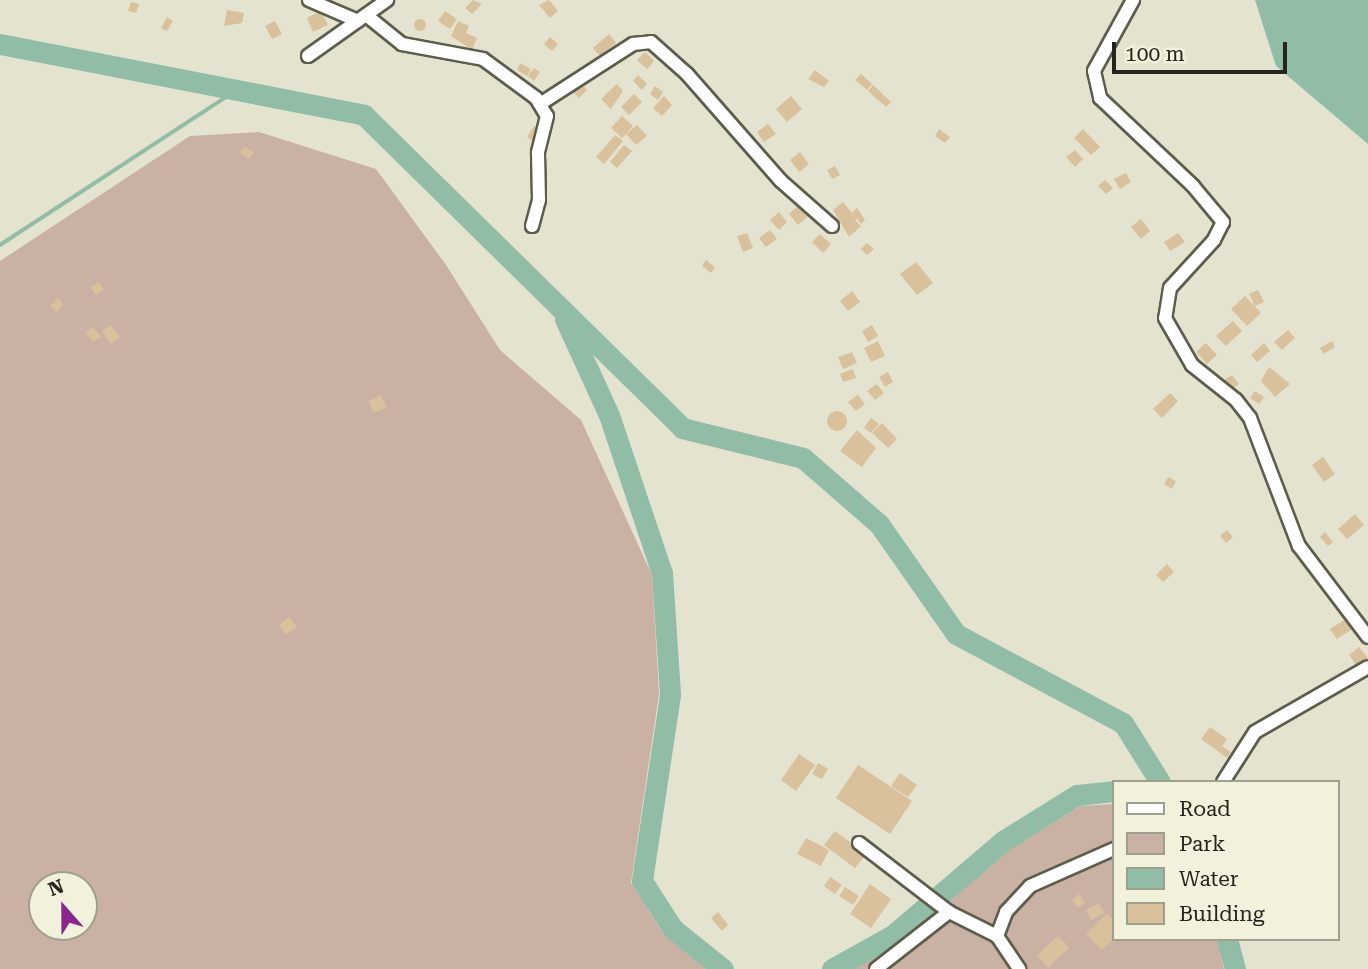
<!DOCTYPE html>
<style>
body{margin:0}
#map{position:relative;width:1368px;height:969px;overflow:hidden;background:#e3e3cf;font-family:"Roboto Serif",serif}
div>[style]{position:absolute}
.green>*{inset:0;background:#c9b1a3}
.water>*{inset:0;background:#91bda7}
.stream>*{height:3.5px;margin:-1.75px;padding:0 1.75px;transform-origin:1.75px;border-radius:1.75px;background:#91bda7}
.river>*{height:21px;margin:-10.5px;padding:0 10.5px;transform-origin:10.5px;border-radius:10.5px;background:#91bda7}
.building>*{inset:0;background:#d9c19c}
.round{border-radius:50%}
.roads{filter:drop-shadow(2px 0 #5d5d4c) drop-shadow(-2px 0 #5d5d4c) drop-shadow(0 2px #5d5d4c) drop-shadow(0 -2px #5d5d4c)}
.street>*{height:12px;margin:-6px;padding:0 6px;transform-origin:6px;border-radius:6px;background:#fff}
span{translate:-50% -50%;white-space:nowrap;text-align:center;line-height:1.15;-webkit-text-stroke:6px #f1f1dc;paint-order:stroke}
.legend{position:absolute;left:1112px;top:780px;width:228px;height:161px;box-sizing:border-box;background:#f1f1dc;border:2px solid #9f9f90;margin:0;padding:9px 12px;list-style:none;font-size:21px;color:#25251e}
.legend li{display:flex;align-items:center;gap:14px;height:35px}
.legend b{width:35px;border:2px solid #9f9f90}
.north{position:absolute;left:28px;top:871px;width:70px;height:70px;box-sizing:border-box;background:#f1f1dc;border:2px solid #9f9f90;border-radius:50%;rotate:339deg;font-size:19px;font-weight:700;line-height:28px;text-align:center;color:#25251e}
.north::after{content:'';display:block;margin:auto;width:24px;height:32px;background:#89258d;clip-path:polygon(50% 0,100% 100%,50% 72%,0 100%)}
.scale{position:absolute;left:1112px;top:42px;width:175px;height:32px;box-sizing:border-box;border:4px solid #25251e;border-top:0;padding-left:9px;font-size:21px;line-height:24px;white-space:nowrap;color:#25251e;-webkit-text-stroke:5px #f1f1dc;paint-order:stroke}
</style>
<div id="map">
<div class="green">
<div style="clip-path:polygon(evenodd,259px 132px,376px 169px,446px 265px,500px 350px,581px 420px,652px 575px,659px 694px,631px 883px,665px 936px,706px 969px,0 969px,0 261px,190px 136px,259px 132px,42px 885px,84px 885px,84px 927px,42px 927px,42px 885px)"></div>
<div style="clip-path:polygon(1114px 804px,1114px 939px,1217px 939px,1224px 969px,854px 969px,899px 944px,1010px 849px,1081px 806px)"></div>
</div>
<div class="water">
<div style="clip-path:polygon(1255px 0,1368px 0,1368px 144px,1276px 66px)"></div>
</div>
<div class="stream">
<div style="left:0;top:245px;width:280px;rotate:-33.2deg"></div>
</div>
<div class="river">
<div style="left:0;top:44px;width:371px;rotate:11deg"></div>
<div style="left:364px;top:115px;width:446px;rotate:44.5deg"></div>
<div style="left:682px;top:428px;width:125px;rotate:13.9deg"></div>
<div style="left:803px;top:458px;width:101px;rotate:41deg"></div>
<div style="left:879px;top:524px;width:134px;rotate:55deg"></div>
<div style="left:956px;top:634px;width:189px;rotate:28.1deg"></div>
<div style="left:1123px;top:723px;width:70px;rotate:57.9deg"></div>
<div style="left:565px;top:319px;width:106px;rotate:65.4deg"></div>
<div style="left:609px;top:415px;width:167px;rotate:71.5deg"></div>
<div style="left:662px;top:573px;width:122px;rotate:86.2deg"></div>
<div style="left:670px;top:695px;width:188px;rotate:98.6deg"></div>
<div style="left:642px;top:881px;width:57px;rotate:57.1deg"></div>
<div style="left:673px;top:929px;width:64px;rotate:38.7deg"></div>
<div style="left:1227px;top:939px;width:31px;rotate:75deg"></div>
<div style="left:832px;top:969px;width:70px;rotate:-29.1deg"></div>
<div style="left:893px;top:935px;width:145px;rotate:-40.5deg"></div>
<div style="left:1003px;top:841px;width:87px;rotate:-31.9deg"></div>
<div style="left:1077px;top:795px;width:37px;rotate:-6deg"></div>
</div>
<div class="building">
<div style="clip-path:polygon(473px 0,482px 4px,472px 14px,465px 8px)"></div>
<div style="clip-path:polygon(549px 0,558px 11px,550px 18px,539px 5px)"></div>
<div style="clip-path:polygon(131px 2px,139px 4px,136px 13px,128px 11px)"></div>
<div style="clip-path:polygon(227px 10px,244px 13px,242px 23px,224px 26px)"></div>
<div style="clip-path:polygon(321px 11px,328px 25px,313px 32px,307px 18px)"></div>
<div style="clip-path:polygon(445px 11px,457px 19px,450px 29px,438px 21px)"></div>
<div style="clip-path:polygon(167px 17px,173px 21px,167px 31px,161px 28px)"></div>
<div class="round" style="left:414px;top:19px;width:12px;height:12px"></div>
<div style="clip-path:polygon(275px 21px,282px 34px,272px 39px,265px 26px)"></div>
<div style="clip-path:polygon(458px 21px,469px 26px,466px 33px,477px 38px,472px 50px,451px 36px)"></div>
<div style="clip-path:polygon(609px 34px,616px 43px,600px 56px,593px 48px)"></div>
<div style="clip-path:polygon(550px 37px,558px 44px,552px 51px,544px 44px)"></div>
<div style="clip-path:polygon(645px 52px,654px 61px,647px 69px,637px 60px)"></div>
<div style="clip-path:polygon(520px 63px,531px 69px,527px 76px,517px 70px)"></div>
<div style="clip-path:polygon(534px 68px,540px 72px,534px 81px,528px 76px)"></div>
<div style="clip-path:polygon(815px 70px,829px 81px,824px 87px,808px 79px)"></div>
<div style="clip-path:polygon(861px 74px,872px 84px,867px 90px,855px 80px)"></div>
<div style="clip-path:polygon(638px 75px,647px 84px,642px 90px,633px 81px)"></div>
<div style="clip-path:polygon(577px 79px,587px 90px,579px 98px,569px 87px)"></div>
<div style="clip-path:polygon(617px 84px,623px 91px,611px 109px,601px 99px)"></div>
<div style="clip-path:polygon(873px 85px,891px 102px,886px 107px,868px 91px)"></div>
<div style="clip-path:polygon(655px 86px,663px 92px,658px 100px,650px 94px)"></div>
<div style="clip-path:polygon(634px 94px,642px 102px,629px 115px,621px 107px)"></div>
<div style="clip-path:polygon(664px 96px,672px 105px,662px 116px,653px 108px)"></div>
<div style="clip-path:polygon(791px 96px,802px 109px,787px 122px,776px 109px)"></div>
<div style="clip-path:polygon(622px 116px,633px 126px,622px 138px,611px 128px)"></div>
<div style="clip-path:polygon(768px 124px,776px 134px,764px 142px,757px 132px)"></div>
<div style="clip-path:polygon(637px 125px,647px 136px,636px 145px,626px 134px)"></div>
<div style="clip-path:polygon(534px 126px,541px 131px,533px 141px,527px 137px)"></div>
<div style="clip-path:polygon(939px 129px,950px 137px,945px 143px,935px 136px)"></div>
<div style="clip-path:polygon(1083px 129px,1100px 147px,1091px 155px,1074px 138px)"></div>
<div style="clip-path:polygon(615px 135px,623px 141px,604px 164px,596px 157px)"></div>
<div style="clip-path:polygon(624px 145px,632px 151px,617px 168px,610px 162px)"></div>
<div style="clip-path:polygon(245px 146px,254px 153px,248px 159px,240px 152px)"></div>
<div style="clip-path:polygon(1075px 150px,1083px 159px,1075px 167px,1066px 157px)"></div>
<div style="clip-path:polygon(800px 152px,809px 164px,799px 172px,790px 160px)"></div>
<div style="clip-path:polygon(835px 166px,840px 175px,832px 179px,827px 170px)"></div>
<div style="clip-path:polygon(1126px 173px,1131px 182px,1120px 189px,1114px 179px)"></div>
<div style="clip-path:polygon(1105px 180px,1113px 188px,1106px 194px,1098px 186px)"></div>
<div style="clip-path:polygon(843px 202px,857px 219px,846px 227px,855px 220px,861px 226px,849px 237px,833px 210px)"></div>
<div style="clip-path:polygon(798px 206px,808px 216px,798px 225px,789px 214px)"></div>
<div style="clip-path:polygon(857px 208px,865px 220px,861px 224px,852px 212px)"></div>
<div style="clip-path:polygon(779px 212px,787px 222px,779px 230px,770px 220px)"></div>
<div style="clip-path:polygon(1141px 219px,1150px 231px,1141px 239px,1131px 227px)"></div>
<div style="clip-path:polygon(770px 230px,777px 239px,766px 247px,759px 238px)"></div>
<div style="clip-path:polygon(747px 233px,753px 248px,743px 252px,737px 236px)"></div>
<div style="clip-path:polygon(1178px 233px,1185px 242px,1170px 251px,1164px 242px)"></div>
<div style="clip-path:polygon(820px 234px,831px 244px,823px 253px,812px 242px)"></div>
<div style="clip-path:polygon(867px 243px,874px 249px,867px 255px,861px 249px)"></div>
<div style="clip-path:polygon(706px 260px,715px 267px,711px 273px,702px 266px)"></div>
<div style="clip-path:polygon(916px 262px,933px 283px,917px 295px,900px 274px)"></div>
<div style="clip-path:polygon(98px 282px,104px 289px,96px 295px,91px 288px)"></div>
<div style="clip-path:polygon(1258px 290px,1264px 302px,1255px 306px,1249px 294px)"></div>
<div style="clip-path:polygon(852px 291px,860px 302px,848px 311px,840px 301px)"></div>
<div style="clip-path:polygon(1245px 296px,1261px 313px,1247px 326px,1231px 309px)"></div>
<div style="clip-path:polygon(58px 298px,64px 305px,56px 312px,50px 306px)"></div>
<div style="clip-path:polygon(1233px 321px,1242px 331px,1226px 346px,1216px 336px)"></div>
<div style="clip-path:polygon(110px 325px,120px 337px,111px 344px,102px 332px)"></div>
<div style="clip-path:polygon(872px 325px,878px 336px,868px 342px,862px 331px)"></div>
<div style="clip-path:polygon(92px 327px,101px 336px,94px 342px,85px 333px)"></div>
<div style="clip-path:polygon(1288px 330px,1295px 338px,1282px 350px,1274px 342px)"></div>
<div style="clip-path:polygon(878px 341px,885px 356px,871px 362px,864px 348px)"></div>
<div style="clip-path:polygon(1332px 341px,1335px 347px,1324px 354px,1320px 348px)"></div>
<div style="clip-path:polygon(1206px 343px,1217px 355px,1207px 364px,1196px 352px)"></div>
<div style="clip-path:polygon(1264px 343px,1270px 351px,1257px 362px,1251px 355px)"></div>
<div style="clip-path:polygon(852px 352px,857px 363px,843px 369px,838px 357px)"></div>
<div style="clip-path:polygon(1269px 367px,1290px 384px,1275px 397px,1261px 381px)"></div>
<div style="clip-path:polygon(853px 369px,856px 378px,843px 382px,840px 374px)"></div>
<div style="clip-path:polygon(888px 372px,893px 382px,885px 387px,879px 377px)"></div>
<div style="clip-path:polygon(1232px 375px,1239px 384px,1231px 390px,1224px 380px)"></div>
<div style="clip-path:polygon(877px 384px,884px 393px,875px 400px,867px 391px)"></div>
<div style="clip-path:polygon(1255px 391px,1264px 397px,1259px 404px,1250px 398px)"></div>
<div style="clip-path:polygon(1170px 393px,1178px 401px,1162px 418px,1153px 409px)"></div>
<div style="clip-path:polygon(381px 395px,387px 407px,374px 413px,368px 401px)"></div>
<div style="clip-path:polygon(858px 395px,865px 404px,856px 411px,848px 402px)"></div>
<div class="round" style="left:827px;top:411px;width:20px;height:20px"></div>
<div style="clip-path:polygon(871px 418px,879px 424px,871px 433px,864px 428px)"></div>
<div style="clip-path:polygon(882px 423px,897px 439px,888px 448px,872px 433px)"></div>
<div style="clip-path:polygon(857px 430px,876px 448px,862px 467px,840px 451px)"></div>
<div style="clip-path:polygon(1323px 457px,1335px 474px,1324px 482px,1312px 465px)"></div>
<div style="clip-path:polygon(1168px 477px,1176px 481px,1172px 489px,1164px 484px)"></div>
<div style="clip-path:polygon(1355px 514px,1364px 525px,1347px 539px,1338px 529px)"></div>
<div style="clip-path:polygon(1227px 530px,1233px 537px,1226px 543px,1220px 536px)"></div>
<div style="clip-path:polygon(1325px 532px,1333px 542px,1328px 546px,1320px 537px)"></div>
<div style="clip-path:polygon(1167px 564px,1174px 572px,1163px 582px,1156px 575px)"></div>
<div style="clip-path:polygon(289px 617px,297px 627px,286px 635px,279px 625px)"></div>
<div style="clip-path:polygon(1346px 619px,1352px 629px,1337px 639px,1330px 629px)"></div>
<div style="clip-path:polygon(1359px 647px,1368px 658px,1359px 669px,1349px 655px)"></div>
<div style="clip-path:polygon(1210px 727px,1227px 739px,1222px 746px,1231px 752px,1227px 758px,1201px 739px)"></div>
<div style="clip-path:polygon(799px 754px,815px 765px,796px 791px,781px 780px)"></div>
<div style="clip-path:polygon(818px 763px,828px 769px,822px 779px,812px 774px)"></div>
<div style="clip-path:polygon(858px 765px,912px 801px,890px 834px,836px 798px)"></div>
<div style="clip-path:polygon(900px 773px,917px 785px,908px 797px,891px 786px)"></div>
<div style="clip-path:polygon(835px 831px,866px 854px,855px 868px,824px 845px)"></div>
<div style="clip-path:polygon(806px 838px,829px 850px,821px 866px,797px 854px)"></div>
<div style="clip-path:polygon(830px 877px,842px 885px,835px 894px,824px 886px)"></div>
<div style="clip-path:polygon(870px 884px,891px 899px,871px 928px,850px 914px)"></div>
<div style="clip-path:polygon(845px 887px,859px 896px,853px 905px,839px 896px)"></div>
<div style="clip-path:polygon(1079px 894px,1085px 903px,1077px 908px,1072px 900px)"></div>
<div style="clip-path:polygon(1099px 903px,1105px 913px,1091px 920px,1086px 910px)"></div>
<div style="clip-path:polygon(718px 912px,728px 925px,722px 931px,711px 918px)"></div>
<div style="clip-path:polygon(1107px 913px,1114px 920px,1114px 939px,1102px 950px,1086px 934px)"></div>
<div style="clip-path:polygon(1058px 936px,1069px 948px,1048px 968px,1037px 955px)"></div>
</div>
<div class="roads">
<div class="street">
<div style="left:309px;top:0;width:53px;rotate:23.2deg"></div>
<div style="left:1133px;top:0;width:81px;rotate:118.8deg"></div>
<div style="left:1094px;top:71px;width:28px;rotate:77deg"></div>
<div style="left:1100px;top:98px;width:128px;rotate:43.4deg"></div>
<div style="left:1193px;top:186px;width:47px;rotate:50.2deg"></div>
<div style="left:1223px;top:222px;width:20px;rotate:117deg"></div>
<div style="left:1214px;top:240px;width:65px;rotate:132.5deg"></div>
<div style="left:1170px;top:288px;width:30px;rotate:99deg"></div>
<div style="left:1165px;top:318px;width:54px;rotate:60.1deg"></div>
<div style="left:1192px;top:365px;width:56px;rotate:38.5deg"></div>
<div style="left:1236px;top:400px;width:23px;rotate:52deg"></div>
<div style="left:1250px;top:418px;width:137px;rotate:69.1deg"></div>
<div style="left:1299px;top:546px;width:114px;rotate:52.8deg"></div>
<div style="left:366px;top:15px;width:46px;rotate:38.9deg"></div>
<div style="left:402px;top:44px;width:82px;rotate:10.5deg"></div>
<div style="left:483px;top:59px;width:66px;rotate:36.3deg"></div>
<div style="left:536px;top:98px;width:21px;rotate:59deg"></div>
<div style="left:547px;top:116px;width:38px;rotate:104deg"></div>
<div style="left:538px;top:153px;width:47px;rotate:88.8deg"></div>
<div style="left:539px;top:200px;width:27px;rotate:105deg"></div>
<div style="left:308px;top:56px;width:97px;rotate:-35.3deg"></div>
<div style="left:540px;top:104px;width:111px;rotate:-32.8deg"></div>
<div style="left:633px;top:44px;width:18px;rotate:-6deg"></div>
<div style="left:651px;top:42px;width:48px;rotate:41.6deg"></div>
<div style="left:687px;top:74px;width:142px;rotate:48.7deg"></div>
<div style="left:781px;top:181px;width:68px;rotate:41.4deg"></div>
<div style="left:1223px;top:782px;width:59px;rotate:-57.4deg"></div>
<div style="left:1255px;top:732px;width:130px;rotate:-29.9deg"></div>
<div style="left:859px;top:843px;width:113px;rotate:37.5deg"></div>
<div style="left:949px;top:912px;width:54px;rotate:26.6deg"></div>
<div style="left:997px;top:936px;width:40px;rotate:56deg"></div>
<div style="left:997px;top:936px;width:26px;rotate:-69deg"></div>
<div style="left:1006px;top:912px;width:35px;rotate:-47deg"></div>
<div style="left:1030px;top:886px;width:92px;rotate:-23.8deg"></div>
<div style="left:876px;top:969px;width:93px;rotate:-38deg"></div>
</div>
</div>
<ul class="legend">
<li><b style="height:9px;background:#fff"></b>Road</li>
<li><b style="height:19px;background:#c9b1a3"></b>Park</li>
<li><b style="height:19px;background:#91bda7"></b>Water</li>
<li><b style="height:19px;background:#d9c19c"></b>Building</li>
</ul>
<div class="north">N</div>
<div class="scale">100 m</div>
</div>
